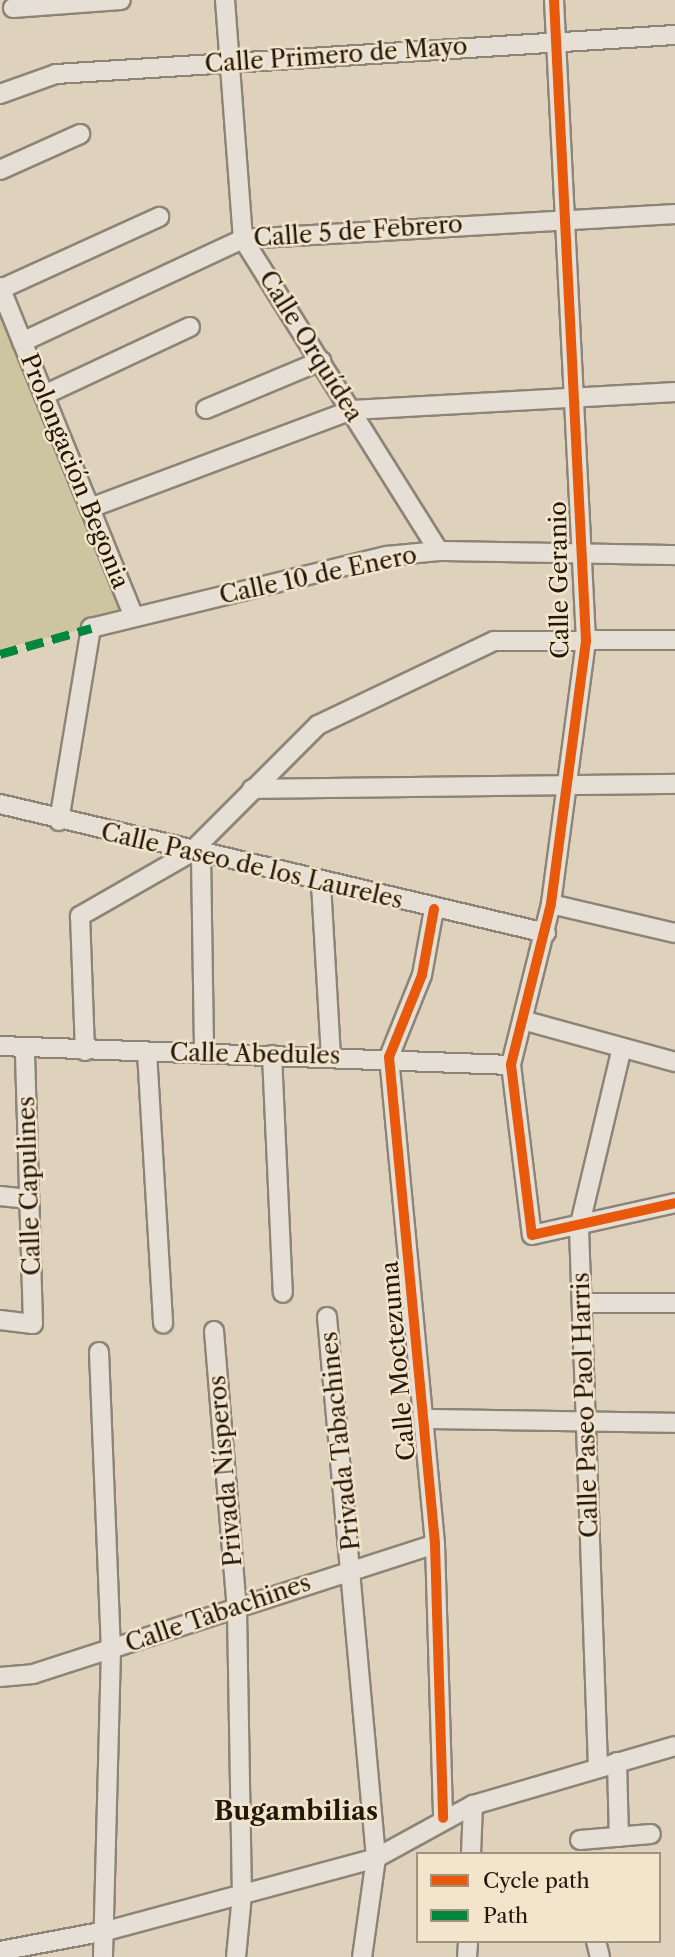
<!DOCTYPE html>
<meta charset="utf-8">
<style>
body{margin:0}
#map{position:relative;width:675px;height:1957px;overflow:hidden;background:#dfd2bd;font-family:"Libre Caslon Text",serif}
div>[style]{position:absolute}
.green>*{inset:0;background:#cdc59f}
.roads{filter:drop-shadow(2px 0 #8d8477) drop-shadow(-2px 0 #8d8477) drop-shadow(0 2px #8d8477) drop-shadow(0 -2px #8d8477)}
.street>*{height:18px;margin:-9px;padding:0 9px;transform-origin:9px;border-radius:9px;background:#e5dfd5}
.quiet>*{height:9px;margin-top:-4.5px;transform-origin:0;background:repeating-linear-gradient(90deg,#00873e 0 18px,transparent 0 27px)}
.cycleway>*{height:10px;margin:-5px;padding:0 5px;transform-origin:5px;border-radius:5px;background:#e8590c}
span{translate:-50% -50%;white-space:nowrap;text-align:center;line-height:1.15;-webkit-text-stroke:5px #f3e4cc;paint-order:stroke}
.street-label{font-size:24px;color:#22170b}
.neighbourhood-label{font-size:26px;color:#22170b;font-weight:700}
.legend{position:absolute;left:416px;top:1852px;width:245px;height:91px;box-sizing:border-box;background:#f3e4cc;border:2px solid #9f927f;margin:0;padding:9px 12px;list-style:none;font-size:21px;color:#22170b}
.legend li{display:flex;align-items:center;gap:14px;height:35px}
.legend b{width:35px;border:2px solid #9f927f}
</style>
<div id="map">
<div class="green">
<div style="clip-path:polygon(0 287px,134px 617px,0 649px)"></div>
</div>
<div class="roads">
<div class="street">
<div style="left:225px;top:0;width:240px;rotate:85.7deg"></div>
<div style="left:243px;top:239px;width:368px;rotate:57.9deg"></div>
<div style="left:554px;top:0;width:642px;rotate:87.14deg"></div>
<div style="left:586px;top:641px;width:265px;rotate:97.6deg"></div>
<div style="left:551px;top:904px;width:166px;rotate:104deg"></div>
<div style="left:511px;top:1065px;width:171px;rotate:83deg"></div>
<div style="left:532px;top:1235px;width:147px;rotate:-12.6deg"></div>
<div style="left:13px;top:8px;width:108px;rotate:-4.2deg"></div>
<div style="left:0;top:94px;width:59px;rotate:-19.7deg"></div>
<div style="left:56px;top:74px;width:620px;rotate:-3.61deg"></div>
<div style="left:0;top:170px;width:88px;rotate:-24.2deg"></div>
<div style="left:0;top:287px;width:356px;rotate:67.9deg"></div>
<div style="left:1px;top:289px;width:174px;rotate:-24.5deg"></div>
<div style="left:22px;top:342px;width:244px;rotate:-25deg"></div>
<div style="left:243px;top:239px;width:433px;rotate:-3.3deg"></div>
<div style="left:44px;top:395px;width:161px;rotate:-25deg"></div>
<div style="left:206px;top:409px;width:125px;rotate:-22.7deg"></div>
<div style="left:90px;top:508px;width:280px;rotate:-20.5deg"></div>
<div style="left:352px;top:410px;width:324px;rotate:-3.2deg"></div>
<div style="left:252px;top:789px;width:423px;rotate:-0.7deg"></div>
<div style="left:0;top:804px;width:561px;rotate:13.29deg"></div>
<div style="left:59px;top:821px;width:196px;rotate:-80.6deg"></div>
<div style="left:91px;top:628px;width:305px;rotate:-13.7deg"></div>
<div style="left:387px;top:556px;width:52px;rotate:-5.5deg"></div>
<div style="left:439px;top:551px;width:236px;rotate:1deg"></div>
<div style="left:201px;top:856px;width:197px;rotate:89.1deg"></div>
<div style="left:321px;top:884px;width:172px;rotate:86.7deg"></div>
<div style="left:551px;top:904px;width:127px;rotate:13.2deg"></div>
<div style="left:434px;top:909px;width:67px;rotate:100.3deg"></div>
<div style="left:422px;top:975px;width:88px;rotate:111.9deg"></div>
<div style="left:389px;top:1057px;width:489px;rotate:84.6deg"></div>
<div style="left:435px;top:1544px;width:274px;rotate:88.3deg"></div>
<div style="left:526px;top:1021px;width:155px;rotate:15.4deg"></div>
<div style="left:0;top:1046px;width:511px;rotate:2.13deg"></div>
<div style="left:85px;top:1051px;width:135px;rotate:-92.1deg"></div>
<div style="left:80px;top:916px;width:127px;rotate:-29.8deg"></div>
<div style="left:190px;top:853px;width:181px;rotate:-45deg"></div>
<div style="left:318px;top:725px;width:195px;rotate:-25.5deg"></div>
<div style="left:494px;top:641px;width:181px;rotate:-0.3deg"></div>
<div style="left:147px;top:1052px;width:272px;rotate:86.6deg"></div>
<div style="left:272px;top:1055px;width:238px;rotate:87.4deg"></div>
<div style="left:0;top:1196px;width:29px;rotate:6deg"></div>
<div style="left:582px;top:1303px;width:93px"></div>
<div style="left:327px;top:1317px;width:543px;rotate:84.82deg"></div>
<div style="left:376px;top:1858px;width:100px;rotate:98deg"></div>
<div style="left:0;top:1320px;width:33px;rotate:7deg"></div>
<div style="left:33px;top:1324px;width:275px;rotate:-91.7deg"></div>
<div style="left:214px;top:1331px;width:281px;rotate:85.3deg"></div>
<div style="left:237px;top:1611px;width:284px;rotate:89deg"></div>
<div style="left:242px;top:1895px;width:62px;rotate:95.5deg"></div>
<div style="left:99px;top:1352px;width:298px;rotate:87.7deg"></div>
<div style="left:111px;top:1650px;width:307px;rotate:91.5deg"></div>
<div style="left:425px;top:1419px;width:250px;rotate:0.9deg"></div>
<div style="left:0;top:1677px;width:33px;rotate:-5deg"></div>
<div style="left:33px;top:1674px;width:422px;rotate:-17.9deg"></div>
<div style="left:617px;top:1762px;width:75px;rotate:88.5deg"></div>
<div style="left:598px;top:1767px;width:539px;rotate:-92.02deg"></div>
<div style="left:579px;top:1228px;width:185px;rotate:-76.6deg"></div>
<div style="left:580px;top:1840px;width:71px;rotate:-4.8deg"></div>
<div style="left:471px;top:1854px;width:49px;rotate:-87.7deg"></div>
<div style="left:596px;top:1941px;width:16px;rotate:76deg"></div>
<div style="left:0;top:1951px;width:108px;rotate:-10.7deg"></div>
<div style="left:106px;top:1931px;width:280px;rotate:-15.1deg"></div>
<div style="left:376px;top:1858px;width:111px;rotate:-28.7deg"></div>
<div style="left:473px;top:1805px;width:210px;rotate:-16.3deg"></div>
<div style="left:467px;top:1957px;width:16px;rotate:-86deg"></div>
</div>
</div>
<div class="quiet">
<div style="left:0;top:654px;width:95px;rotate:-15.9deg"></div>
</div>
<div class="cycleway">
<div style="left:554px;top:0;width:642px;rotate:87.14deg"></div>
<div style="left:586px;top:641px;width:265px;rotate:97.6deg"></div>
<div style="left:551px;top:904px;width:166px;rotate:104deg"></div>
<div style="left:511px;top:1065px;width:171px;rotate:83deg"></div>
<div style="left:532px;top:1235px;width:147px;rotate:-12.6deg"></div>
<div style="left:434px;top:909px;width:67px;rotate:100.3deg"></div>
<div style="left:422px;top:975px;width:88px;rotate:111.9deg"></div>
<div style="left:389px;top:1057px;width:489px;rotate:84.6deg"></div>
<div style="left:435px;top:1544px;width:274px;rotate:88.3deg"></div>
</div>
<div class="street-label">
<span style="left:336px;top:55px;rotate:-4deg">Calle Primero de Mayo</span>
<span style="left:358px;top:231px;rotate:-4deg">Calle 5 de Febrero</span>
<span style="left:311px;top:346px;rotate:58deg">Calle Orquídea</span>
<span style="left:75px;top:471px;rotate:68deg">Prolongación Begonia</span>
<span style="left:318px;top:575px;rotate:-12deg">Calle 10 de Enero</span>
<span style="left:559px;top:580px;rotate:-91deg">Calle Geranio</span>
<span style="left:252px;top:866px;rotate:13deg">Calle Paseo de los Laureles</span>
<span style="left:255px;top:1054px;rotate:1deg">Calle Abedules</span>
<span style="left:29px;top:1186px;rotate:-92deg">Calle Capulines</span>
<span style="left:398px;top:1361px;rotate:-95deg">Calle Moctezuma</span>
<span style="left:585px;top:1405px;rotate:-92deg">Calle Paseo Paol Harris</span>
<span style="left:340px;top:1441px;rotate:-96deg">Privada Tabachines</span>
<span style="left:225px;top:1471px;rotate:-95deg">Privada Nísperos</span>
<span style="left:218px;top:1613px;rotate:-19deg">Calle Tabachines</span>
</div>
<div class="neighbourhood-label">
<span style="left:296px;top:1812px">Bugambilias</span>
</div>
<ul class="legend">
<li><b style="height:9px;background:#e8590c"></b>Cycle path</li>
<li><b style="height:9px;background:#00873e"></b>Path</li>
</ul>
</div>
